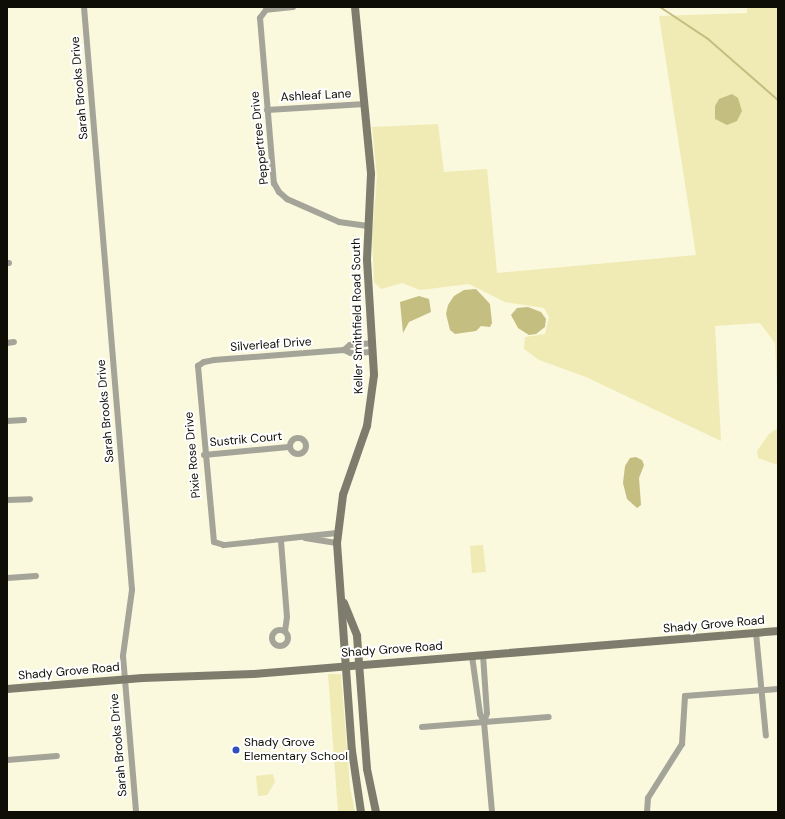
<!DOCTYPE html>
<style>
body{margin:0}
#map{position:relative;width:785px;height:819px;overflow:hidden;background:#faf8dd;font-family:"DM Sans",sans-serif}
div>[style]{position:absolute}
.green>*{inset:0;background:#f0ebb4}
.water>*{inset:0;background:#c4be80}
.stream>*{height:2px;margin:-1px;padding:0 1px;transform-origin:1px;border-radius:1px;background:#c4be80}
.minor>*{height:6px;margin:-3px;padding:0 3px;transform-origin:3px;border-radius:3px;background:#a5a499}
.minor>.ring{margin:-3px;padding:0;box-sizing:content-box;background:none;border:6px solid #a5a499;border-radius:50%}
.secondary>*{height:8px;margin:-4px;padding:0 4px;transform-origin:4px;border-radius:4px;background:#7e7d6d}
.dots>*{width:11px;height:11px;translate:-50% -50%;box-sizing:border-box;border:2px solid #fff;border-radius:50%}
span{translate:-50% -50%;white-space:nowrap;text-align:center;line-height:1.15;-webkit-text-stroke:4px #fff;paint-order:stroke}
.street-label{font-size:12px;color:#0f0e06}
.poi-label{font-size:12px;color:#0f0e06}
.left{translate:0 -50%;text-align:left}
.frame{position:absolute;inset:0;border:8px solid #0f0e06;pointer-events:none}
</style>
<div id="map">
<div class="green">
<div style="clip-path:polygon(747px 7px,778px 7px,778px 406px,775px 343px,760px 323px,715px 326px,721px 441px,586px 377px,539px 360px,524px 349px,525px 337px,545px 334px,549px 317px,544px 308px,505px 302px,469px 284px,420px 290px,402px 283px,381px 289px,374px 282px,372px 236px,377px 177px,372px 127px,438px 124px,444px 172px,487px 169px,497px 273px,696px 255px,659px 16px,747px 13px)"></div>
<div style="clip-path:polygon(778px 428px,778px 465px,758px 458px,757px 451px,769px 434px)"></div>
<div style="clip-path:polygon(483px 545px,486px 572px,472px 573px,470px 546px)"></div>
<div style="clip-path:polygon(328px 674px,341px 674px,350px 787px,355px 812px,338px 812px)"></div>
<div style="clip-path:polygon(273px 774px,275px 782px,267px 795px,258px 796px,256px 776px)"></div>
</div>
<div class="water">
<div style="clip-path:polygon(732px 94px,738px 98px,742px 111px,737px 121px,727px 125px,715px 119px,715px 106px,719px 99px)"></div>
<div style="clip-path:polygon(476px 289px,490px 304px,492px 323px,490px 327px,481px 326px,476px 331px,455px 334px,450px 330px,446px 314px,448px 305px,454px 296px,464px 290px)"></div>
<div style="clip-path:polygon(419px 296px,429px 299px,431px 312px,409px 322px,403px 333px,400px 302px)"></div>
<div style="clip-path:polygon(528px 307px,541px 312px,546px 319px,545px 327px,536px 334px,529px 335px,518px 328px,511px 315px,517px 308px)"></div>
<div style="clip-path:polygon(636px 457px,642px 460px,644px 465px,639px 478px,641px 505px,637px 508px,627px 499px,623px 483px,625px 466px,630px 458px)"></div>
</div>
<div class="stream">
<div style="left:660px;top:7px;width:58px;rotate:33.7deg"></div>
<div style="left:708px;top:39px;width:93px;rotate:41.1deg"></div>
</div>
<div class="minor">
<div style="left:84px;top:7px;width:585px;rotate:85.29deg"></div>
<div style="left:132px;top:590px;width:67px;rotate:97.8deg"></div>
<div style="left:123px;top:656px;width:157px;rotate:85.2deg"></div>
<div style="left:293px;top:7px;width:27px;rotate:174deg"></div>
<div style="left:266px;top:10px;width:10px;rotate:127deg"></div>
<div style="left:260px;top:18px;width:166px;rotate:85.2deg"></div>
<div style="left:274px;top:183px;width:10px;rotate:61deg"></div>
<div style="left:279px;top:192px;width:11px;rotate:41deg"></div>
<div style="left:287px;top:199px;width:57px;rotate:23.9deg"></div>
<div style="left:339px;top:222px;width:29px;rotate:8deg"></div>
<div style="left:267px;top:110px;width:98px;rotate:-3.5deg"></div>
<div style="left:7px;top:263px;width:2px"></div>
<div style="left:7px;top:343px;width:7px;rotate:-8deg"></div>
<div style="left:344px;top:350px;width:8px;rotate:-40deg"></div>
<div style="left:350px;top:345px;width:21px;rotate:-5deg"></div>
<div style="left:7px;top:421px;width:17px;rotate:-3deg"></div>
<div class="ring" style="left:290px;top:438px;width:10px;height:10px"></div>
<div style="left:204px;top:455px;width:85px;rotate:-5.4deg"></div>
<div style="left:7px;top:500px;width:23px;rotate:-2deg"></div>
<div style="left:337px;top:533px;width:114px;rotate:173.9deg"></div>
<div style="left:224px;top:545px;width:10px;rotate:-163deg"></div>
<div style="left:214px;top:542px;width:177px;rotate:-95.2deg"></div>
<div style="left:198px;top:366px;width:7px;rotate:-34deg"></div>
<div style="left:204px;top:362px;width:10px;rotate:-11deg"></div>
<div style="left:214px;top:360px;width:130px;rotate:-4.4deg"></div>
<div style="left:344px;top:350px;width:8px;rotate:23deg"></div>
<div style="left:351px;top:353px;width:21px;rotate:-3deg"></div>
<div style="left:305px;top:538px;width:32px;rotate:9deg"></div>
<div style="left:281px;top:541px;width:76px;rotate:85.5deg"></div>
<div style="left:287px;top:617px;width:14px;rotate:98deg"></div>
<div style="left:7px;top:578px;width:29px;rotate:-4deg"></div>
<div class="ring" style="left:272px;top:630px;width:10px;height:10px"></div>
<div style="left:756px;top:633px;width:103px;rotate:84.5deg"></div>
<div style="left:483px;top:655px;width:58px;rotate:86.1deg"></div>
<div style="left:487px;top:713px;width:9px;rotate:108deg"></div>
<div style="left:472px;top:656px;width:59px;rotate:82.1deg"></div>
<div style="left:480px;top:714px;width:9px;rotate:63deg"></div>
<div style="left:484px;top:722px;width:90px;rotate:84.9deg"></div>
<div style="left:422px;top:727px;width:127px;rotate:-4.5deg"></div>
<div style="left:7px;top:760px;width:50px;rotate:-4.6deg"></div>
<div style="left:647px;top:812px;width:14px;rotate:-86deg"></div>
<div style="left:648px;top:798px;width:64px;rotate:-57.8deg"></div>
<div style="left:682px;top:744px;width:48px;rotate:-86.4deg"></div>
<div style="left:685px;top:696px;width:93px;rotate:-4.3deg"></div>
</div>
<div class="secondary">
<div style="left:355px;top:7px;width:168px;rotate:84.5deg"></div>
<div style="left:371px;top:174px;width:86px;rotate:92.7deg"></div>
<div style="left:367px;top:260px;width:115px;rotate:86.5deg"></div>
<div style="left:374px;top:375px;width:51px;rotate:97.8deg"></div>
<div style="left:367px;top:426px;width:73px;rotate:109.2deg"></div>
<div style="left:343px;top:495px;width:48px;rotate:97.1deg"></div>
<div style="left:337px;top:543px;width:209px;rotate:85.9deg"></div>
<div style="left:352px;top:751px;width:62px;rotate:81.6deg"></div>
<div style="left:344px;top:603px;width:35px;rotate:68deg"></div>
<div style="left:357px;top:636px;width:133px;rotate:85.7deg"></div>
<div style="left:367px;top:769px;width:44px;rotate:78.2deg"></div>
<div style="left:7px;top:689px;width:136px;rotate:-4.6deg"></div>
<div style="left:143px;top:678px;width:110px;rotate:-2.1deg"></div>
<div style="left:253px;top:674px;width:527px;rotate:-4.68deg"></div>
</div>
<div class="dots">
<div style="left:236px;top:750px;background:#2d4fbf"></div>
</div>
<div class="street-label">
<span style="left:80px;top:88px;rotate:-95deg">Sarah Brooks Drive</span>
<span style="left:316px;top:96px;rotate:-3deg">Ashleaf Lane</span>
<span style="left:260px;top:138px;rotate:-96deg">Peppertree Drive</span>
<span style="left:358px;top:316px;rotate:-91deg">Keller Smithfield Road South</span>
<span style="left:271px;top:345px;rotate:-4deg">Silverleaf Drive</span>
<span style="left:106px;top:411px;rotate:-95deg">Sarah Brooks Drive</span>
<span style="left:246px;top:440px;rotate:-5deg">Sustrik Court</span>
<span style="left:193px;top:455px;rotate:-95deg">Pixie Rose Drive</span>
<span style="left:714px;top:625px;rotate:-5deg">Shady Grove Road</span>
<span style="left:392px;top:650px;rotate:-4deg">Shady Grove Road</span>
<span style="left:69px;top:672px;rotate:-5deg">Shady Grove Road</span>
<span style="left:119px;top:745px;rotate:-95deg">Sarah Brooks Drive</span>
</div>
<div class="poi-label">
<span class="left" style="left:244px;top:750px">Shady Grove<br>Elementary School</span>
</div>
<div class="frame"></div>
</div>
